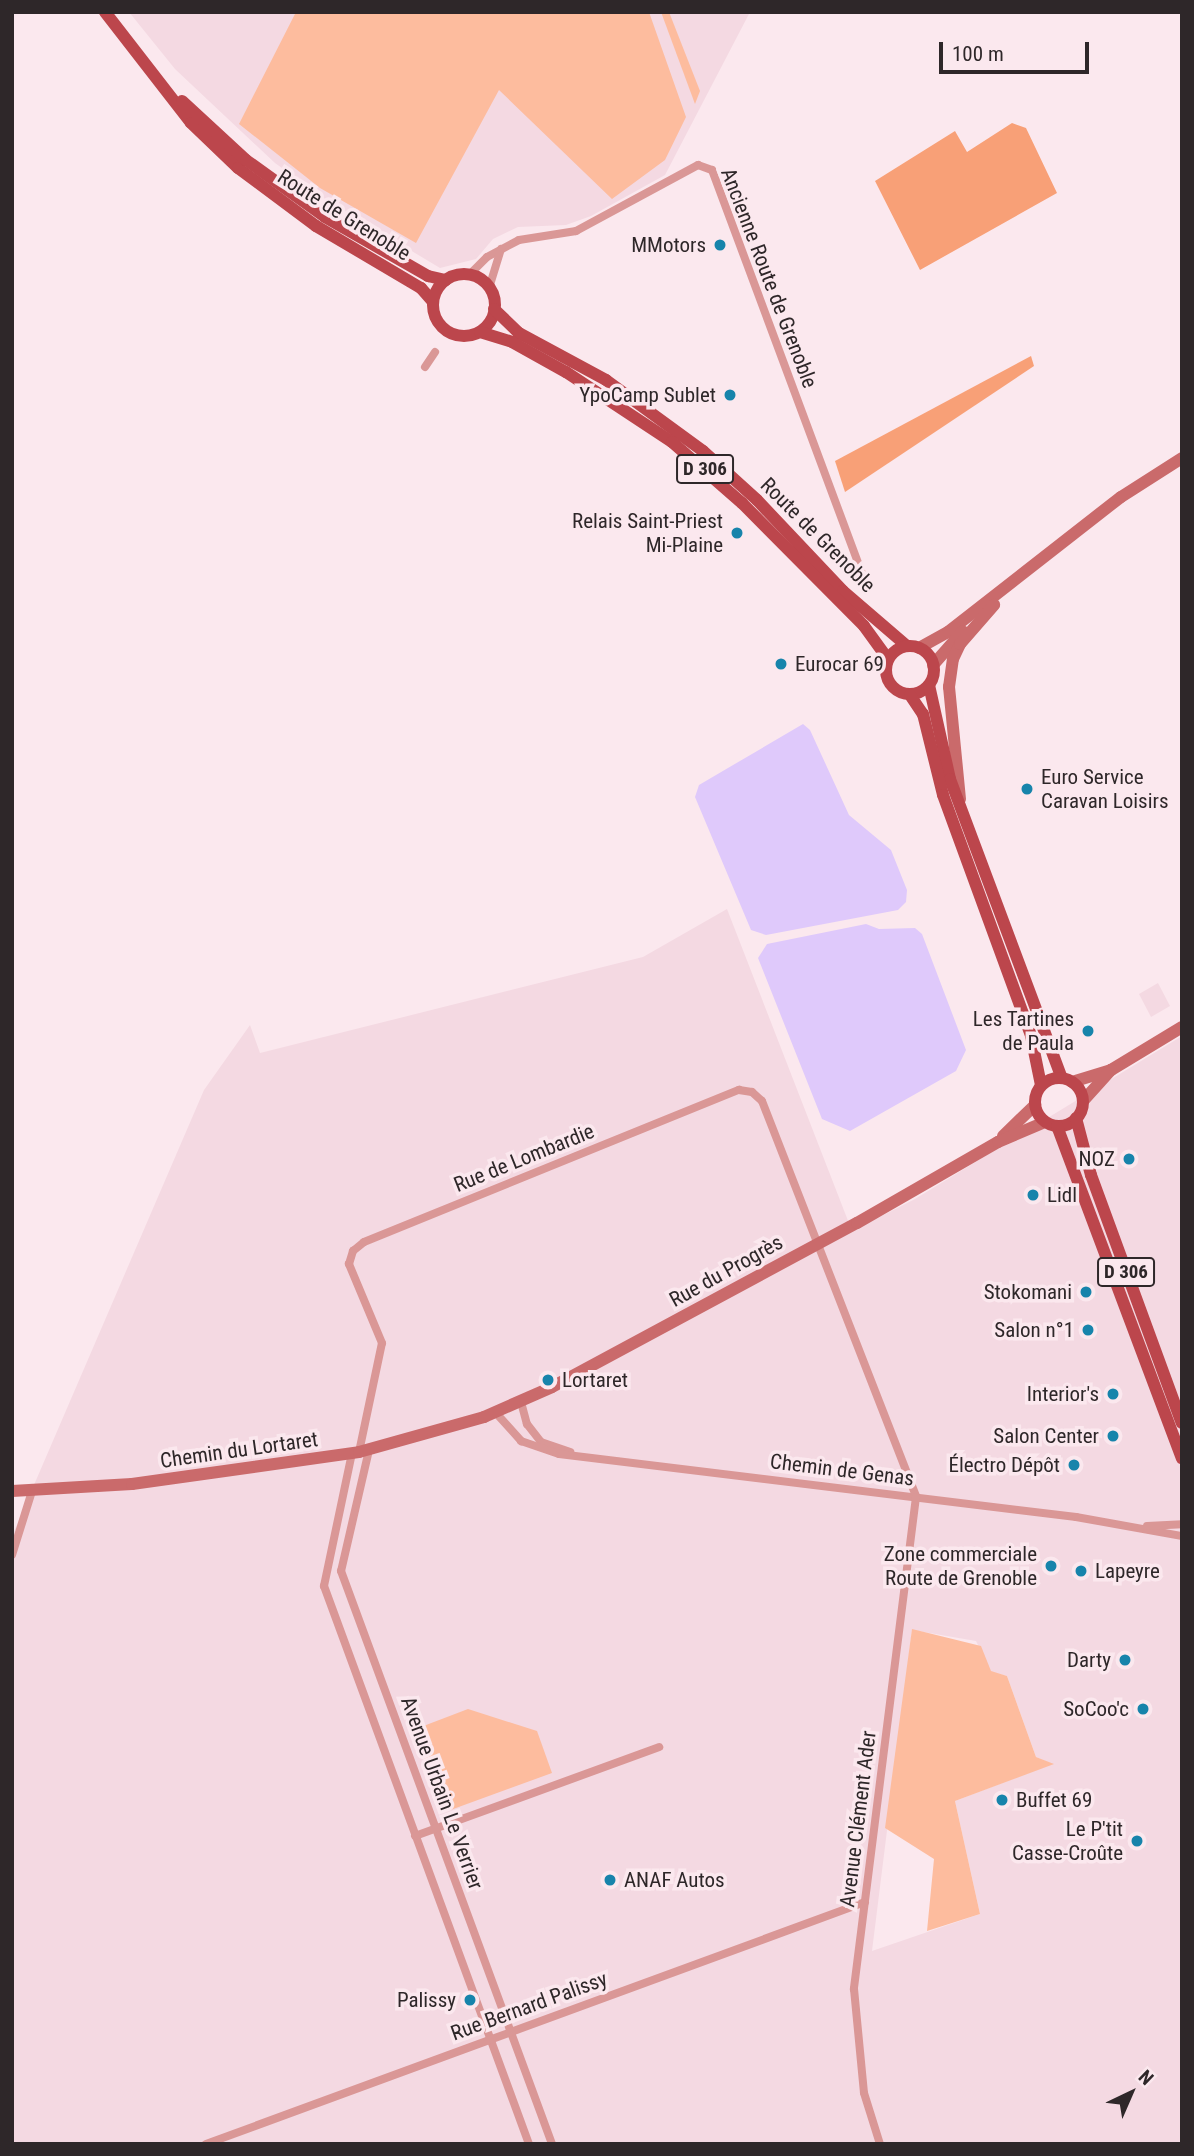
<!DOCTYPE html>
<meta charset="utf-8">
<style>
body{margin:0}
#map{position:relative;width:1194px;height:2156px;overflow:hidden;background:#fbe8ee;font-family:"Roboto Condensed",sans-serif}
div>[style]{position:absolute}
.built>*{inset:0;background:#f4d9e2}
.green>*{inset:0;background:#fdbc9e}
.forest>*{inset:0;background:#f8a077}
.water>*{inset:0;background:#dfc9fb}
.street>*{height:8px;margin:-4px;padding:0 4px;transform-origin:4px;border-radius:4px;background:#da9796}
.secondary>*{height:12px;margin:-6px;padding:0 6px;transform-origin:6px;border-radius:6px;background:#ca6a6b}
.primary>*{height:12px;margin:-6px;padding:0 6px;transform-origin:6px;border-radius:6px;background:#bc464c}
.primary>.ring{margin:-6px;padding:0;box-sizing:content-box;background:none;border:12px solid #bc464c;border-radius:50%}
.dots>*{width:19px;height:19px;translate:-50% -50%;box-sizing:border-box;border:4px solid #fbe8ee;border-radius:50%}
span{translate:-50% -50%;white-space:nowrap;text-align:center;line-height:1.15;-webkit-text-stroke:7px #fbe8ee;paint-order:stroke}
.shield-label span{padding:2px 5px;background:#fbe8ee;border:2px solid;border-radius:5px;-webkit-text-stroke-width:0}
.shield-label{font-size:19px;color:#2e2729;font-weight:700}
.street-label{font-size:21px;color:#2e2729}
.poi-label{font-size:21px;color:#2e2729}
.right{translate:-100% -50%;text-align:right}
.left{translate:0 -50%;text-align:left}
.frame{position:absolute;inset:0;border:14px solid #2e2729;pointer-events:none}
.north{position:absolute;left:1096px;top:2058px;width:70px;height:70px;-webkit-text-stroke:5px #fbe8ee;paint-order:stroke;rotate:44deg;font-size:19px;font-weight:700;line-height:28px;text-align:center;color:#2e2729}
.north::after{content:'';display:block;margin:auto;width:24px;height:32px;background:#2e2729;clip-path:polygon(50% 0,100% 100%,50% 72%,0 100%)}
.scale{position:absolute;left:939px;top:42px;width:150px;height:32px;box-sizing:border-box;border:4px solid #2e2729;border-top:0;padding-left:9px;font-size:21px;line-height:24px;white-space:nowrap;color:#2e2729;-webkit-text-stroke:5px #fbe8ee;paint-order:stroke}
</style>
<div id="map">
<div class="built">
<div style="clip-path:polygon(129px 12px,750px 12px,665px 175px,591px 216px,566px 225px,518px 227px,493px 239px,476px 259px,440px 268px,325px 199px,275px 163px,175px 69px)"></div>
<div style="clip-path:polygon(evenodd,727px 909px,852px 1231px,915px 1199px,1182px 1036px,1182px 2144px,12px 2144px,12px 1536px,204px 1090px,250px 1025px,260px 1053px,643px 957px,727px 909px,912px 1630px,976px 1641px,991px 1672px,1007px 1676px,1036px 1757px,1052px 1764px,955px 1801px,980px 1914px,872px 1951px,912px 1630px)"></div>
<div style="clip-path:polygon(1158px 983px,1170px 1006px,1151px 1017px,1139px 994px)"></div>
</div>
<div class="green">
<div style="clip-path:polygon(296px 12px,649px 12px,686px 117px,665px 160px,612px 199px,499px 90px,416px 243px,320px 188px,239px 124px)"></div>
<div style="clip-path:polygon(661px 12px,669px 12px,700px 91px,695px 104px)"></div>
<div style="clip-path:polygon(912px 1629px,981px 1646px,991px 1671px,1007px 1676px,1036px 1757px,1054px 1764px,955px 1801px,980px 1914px,927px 1931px,934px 1859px,885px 1828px)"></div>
<div style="clip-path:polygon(468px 1709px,537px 1731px,552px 1773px,445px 1812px,413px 1730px)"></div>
</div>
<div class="forest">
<div style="clip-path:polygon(1012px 123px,1026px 128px,1057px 193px,920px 270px,875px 181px,955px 131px,967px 152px)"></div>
<div style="clip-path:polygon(1031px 356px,1034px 366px,845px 492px,835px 461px)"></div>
</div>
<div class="water">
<div style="clip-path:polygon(803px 724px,810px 730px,849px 815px,891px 850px,907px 890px,906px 902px,898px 910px,766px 935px,751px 930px,695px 797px,699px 785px)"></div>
<div style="clip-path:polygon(866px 924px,879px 929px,915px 928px,922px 934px,966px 1050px,956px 1071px,850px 1131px,822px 1119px,758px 958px,767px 944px)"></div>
</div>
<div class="street">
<div style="left:469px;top:275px;width:25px;rotate:-45deg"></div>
<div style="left:487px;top:257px;width:36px;rotate:-28deg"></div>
<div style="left:519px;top:240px;width:58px;rotate:-9deg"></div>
<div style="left:576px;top:231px;width:139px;rotate:-28.4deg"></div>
<div style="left:698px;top:165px;width:15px;rotate:20deg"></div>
<div style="left:712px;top:170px;width:433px;rotate:69.6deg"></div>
<div style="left:489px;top:288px;width:41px;rotate:-72.9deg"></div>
<div style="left:425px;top:367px;width:18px;rotate:-56deg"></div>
<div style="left:521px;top:1402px;width:23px;rotate:75deg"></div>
<div style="left:527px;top:1424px;width:23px;rotate:52deg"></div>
<div style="left:541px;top:1442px;width:31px;rotate:19deg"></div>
<div style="left:496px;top:1413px;width:38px;rotate:48deg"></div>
<div style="left:521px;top:1441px;width:40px;rotate:18.9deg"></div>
<div style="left:559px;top:1454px;width:521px;rotate:6.95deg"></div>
<div style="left:1076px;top:1517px;width:108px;rotate:10.2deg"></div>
<div style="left:369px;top:1450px;width:124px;rotate:103deg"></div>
<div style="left:341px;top:1571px;width:611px;rotate:69.78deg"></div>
<div style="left:359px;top:1452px;width:111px;rotate:-78.1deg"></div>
<div style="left:382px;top:1343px;width:86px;rotate:-112.7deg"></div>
<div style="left:349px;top:1264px;width:14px;rotate:-73deg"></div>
<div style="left:353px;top:1251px;width:14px;rotate:-39deg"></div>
<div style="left:364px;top:1242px;width:405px;rotate:-22.1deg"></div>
<div style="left:739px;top:1090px;width:13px;rotate:9deg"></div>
<div style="left:752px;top:1092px;width:13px;rotate:42deg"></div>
<div style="left:762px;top:1101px;width:425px;rotate:68.7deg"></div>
<div style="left:916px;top:1497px;width:496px;rotate:97.2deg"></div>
<div style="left:854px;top:1989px;width:104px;rotate:84.5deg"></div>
<div style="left:864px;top:2093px;width:53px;rotate:72.6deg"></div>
<div style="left:352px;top:1453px;width:136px;rotate:101.9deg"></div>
<div style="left:324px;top:1586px;width:594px;rotate:69.83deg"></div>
<div style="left:1147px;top:1526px;width:35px;rotate:-3deg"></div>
<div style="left:12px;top:1555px;width:67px;rotate:-72.6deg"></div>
<div style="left:415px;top:1836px;width:260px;rotate:-20deg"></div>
<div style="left:206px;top:2144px;width:702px;rotate:-20.16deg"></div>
</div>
<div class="secondary">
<div style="left:919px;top:648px;width:33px;rotate:-29deg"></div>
<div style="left:948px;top:632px;width:219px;rotate:-38deg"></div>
<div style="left:1121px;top:497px;width:72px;rotate:-32.6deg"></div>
<div style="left:933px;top:665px;width:45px;rotate:-48.6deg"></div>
<div style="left:960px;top:799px;width:113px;rotate:-95.6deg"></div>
<div style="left:949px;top:687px;width:28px;rotate:-82deg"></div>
<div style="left:953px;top:659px;width:17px;rotate:-65deg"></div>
<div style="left:960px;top:644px;width:52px;rotate:-48.9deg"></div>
<div style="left:1072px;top:1082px;width:41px;rotate:-17.1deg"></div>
<div style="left:1111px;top:1070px;width:83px;rotate:-31.2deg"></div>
<div style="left:1083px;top:1101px;width:42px;rotate:-47.9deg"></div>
<div style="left:1003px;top:1136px;width:45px;rotate:-44.1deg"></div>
<div style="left:12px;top:1491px;width:120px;rotate:-3.3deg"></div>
<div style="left:132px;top:1484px;width:229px;rotate:-8deg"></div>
<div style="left:359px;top:1452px;width:130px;rotate:-15.6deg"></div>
<div style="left:484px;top:1417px;width:74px;rotate:-23.8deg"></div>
<div style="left:552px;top:1387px;width:346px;rotate:-28.3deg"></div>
<div style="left:857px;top:1223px;width:163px;rotate:-29.9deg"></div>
<div style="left:998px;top:1142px;width:51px;rotate:-23.1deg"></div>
</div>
<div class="primary">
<div style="left:105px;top:12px;width:140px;rotate:52.2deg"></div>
<div style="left:191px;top:123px;width:65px;rotate:43.8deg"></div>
<div style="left:238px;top:168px;width:97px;rotate:36.6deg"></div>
<div style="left:316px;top:226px;width:122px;rotate:30.6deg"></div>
<div style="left:421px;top:288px;width:18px;rotate:49deg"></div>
<div style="left:182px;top:101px;width:87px;rotate:42.7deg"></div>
<div style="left:246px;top:160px;width:97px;rotate:35.8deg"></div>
<div style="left:325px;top:217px;width:119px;rotate:29.8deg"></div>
<div style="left:428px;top:276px;width:18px;rotate:13deg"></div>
<div class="ring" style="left:433px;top:274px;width:50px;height:50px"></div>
<div style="left:494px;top:309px;width:35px;rotate:44deg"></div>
<div style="left:519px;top:333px;width:99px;rotate:28.4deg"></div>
<div style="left:606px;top:380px;width:120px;rotate:36.2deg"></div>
<div style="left:703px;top:451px;width:73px;rotate:42.2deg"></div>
<div style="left:757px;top:500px;width:125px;rotate:46.6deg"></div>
<div style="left:843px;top:591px;width:84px;rotate:40.7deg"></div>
<div style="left:480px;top:332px;width:34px;rotate:17deg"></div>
<div style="left:512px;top:342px;width:62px;rotate:29.1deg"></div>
<div style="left:566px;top:372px;width:127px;rotate:33.4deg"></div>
<div style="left:672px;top:442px;width:93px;rotate:41.1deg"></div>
<div style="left:742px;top:503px;width:173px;rotate:45.2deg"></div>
<div style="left:864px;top:626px;width:41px;rotate:54deg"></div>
<div class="ring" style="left:886px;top:646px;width:36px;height:36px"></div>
<div style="left:929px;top:685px;width:96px;rotate:77.4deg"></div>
<div style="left:950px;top:779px;width:319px;rotate:69.5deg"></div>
<div style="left:910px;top:695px;width:23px;rotate:56deg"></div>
<div style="left:923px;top:714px;width:83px;rotate:76.1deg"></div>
<div style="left:943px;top:795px;width:257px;rotate:69.9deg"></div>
<div style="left:1031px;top:1036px;width:50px;rotate:78.5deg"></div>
<div class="ring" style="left:1035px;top:1078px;width:36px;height:36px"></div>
<div style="left:1076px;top:1118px;width:59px;rotate:75.3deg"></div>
<div style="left:1091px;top:1175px;width:264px;rotate:69.9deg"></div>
<div style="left:1057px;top:1126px;width:355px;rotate:69.4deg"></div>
</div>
<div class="dots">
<div style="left:720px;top:245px;background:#1784ab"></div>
<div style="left:730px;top:395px;background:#1784ab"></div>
<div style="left:737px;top:533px;background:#1784ab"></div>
<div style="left:781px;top:664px;background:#1784ab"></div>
<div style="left:1027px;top:789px;background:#1784ab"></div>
<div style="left:1088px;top:1031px;background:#1784ab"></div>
<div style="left:1129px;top:1159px;background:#1784ab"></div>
<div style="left:1033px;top:1195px;background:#1784ab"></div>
<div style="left:1086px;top:1292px;background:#1784ab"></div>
<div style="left:1088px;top:1330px;background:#1784ab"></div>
<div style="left:548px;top:1380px;background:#1784ab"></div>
<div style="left:1113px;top:1394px;background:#1784ab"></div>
<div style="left:1113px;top:1436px;background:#1784ab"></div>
<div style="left:1074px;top:1465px;background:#1784ab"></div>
<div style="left:1051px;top:1566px;background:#1784ab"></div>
<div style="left:1081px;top:1571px;background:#1784ab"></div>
<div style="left:1125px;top:1660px;background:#1784ab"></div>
<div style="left:1143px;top:1709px;background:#1784ab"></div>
<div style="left:1002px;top:1800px;background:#1784ab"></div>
<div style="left:1137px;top:1841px;background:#1784ab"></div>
<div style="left:610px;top:1880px;background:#1784ab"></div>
<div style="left:470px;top:2000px;background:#1784ab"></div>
</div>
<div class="shield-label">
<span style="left:705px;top:469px">D 306</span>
<span style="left:1126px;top:1272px">D 306</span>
</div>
<div class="street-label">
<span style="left:344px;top:215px;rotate:32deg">Route de Grenoble</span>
<span style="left:769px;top:278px;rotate:69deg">Ancienne Route de Grenoble</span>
<span style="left:818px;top:535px;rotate:45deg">Route de Grenoble</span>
<span style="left:524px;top:1158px;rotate:-22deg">Rue de Lombardie</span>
<span style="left:726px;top:1271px;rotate:-29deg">Rue du Progrès</span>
<span style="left:239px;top:1450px;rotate:-8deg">Chemin du Lortaret</span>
<span style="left:842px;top:1470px;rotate:7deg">Chemin de Genas</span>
<span style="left:442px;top:1793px;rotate:70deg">Avenue Urbain Le Verrier</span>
<span style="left:858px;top:1819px;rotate:-83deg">Avenue Clément Ader</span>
<span style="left:529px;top:2006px;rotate:-20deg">Rue Bernard Palissy</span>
</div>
<div class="poi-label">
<span class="right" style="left:706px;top:245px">MMotors</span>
<span class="right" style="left:716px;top:395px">YpoCamp Sublet</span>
<span class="right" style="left:723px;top:533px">Relais Saint-Priest<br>Mi-Plaine</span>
<span class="left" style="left:795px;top:664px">Eurocar 69</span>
<span class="left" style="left:1041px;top:789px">Euro Service<br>Caravan Loisirs</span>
<span class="right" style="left:1074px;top:1031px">Les Tartines<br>de Paula</span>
<span class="right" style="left:1115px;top:1159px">NOZ</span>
<span class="left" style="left:1047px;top:1195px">Lidl</span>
<span class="right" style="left:1072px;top:1292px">Stokomani</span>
<span class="right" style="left:1074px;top:1330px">Salon n°1</span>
<span class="left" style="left:562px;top:1380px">Lortaret</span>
<span class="right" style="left:1099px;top:1394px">Interior's</span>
<span class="right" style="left:1099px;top:1436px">Salon Center</span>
<span class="right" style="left:1060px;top:1465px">Électro Dépôt</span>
<span class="right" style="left:1037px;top:1566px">Zone commerciale<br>Route de Grenoble</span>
<span class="left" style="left:1095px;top:1571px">Lapeyre</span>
<span class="right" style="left:1111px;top:1660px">Darty</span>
<span class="right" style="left:1129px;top:1709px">SoCoo'c</span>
<span class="left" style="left:1016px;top:1800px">Buffet 69</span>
<span class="right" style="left:1123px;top:1841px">Le P'tit<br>Casse-Croûte</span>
<span class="left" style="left:624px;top:1880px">ANAF Autos</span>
<span class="right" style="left:456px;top:2000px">Palissy</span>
</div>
<div class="frame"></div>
<div class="north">N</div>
<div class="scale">100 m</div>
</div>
